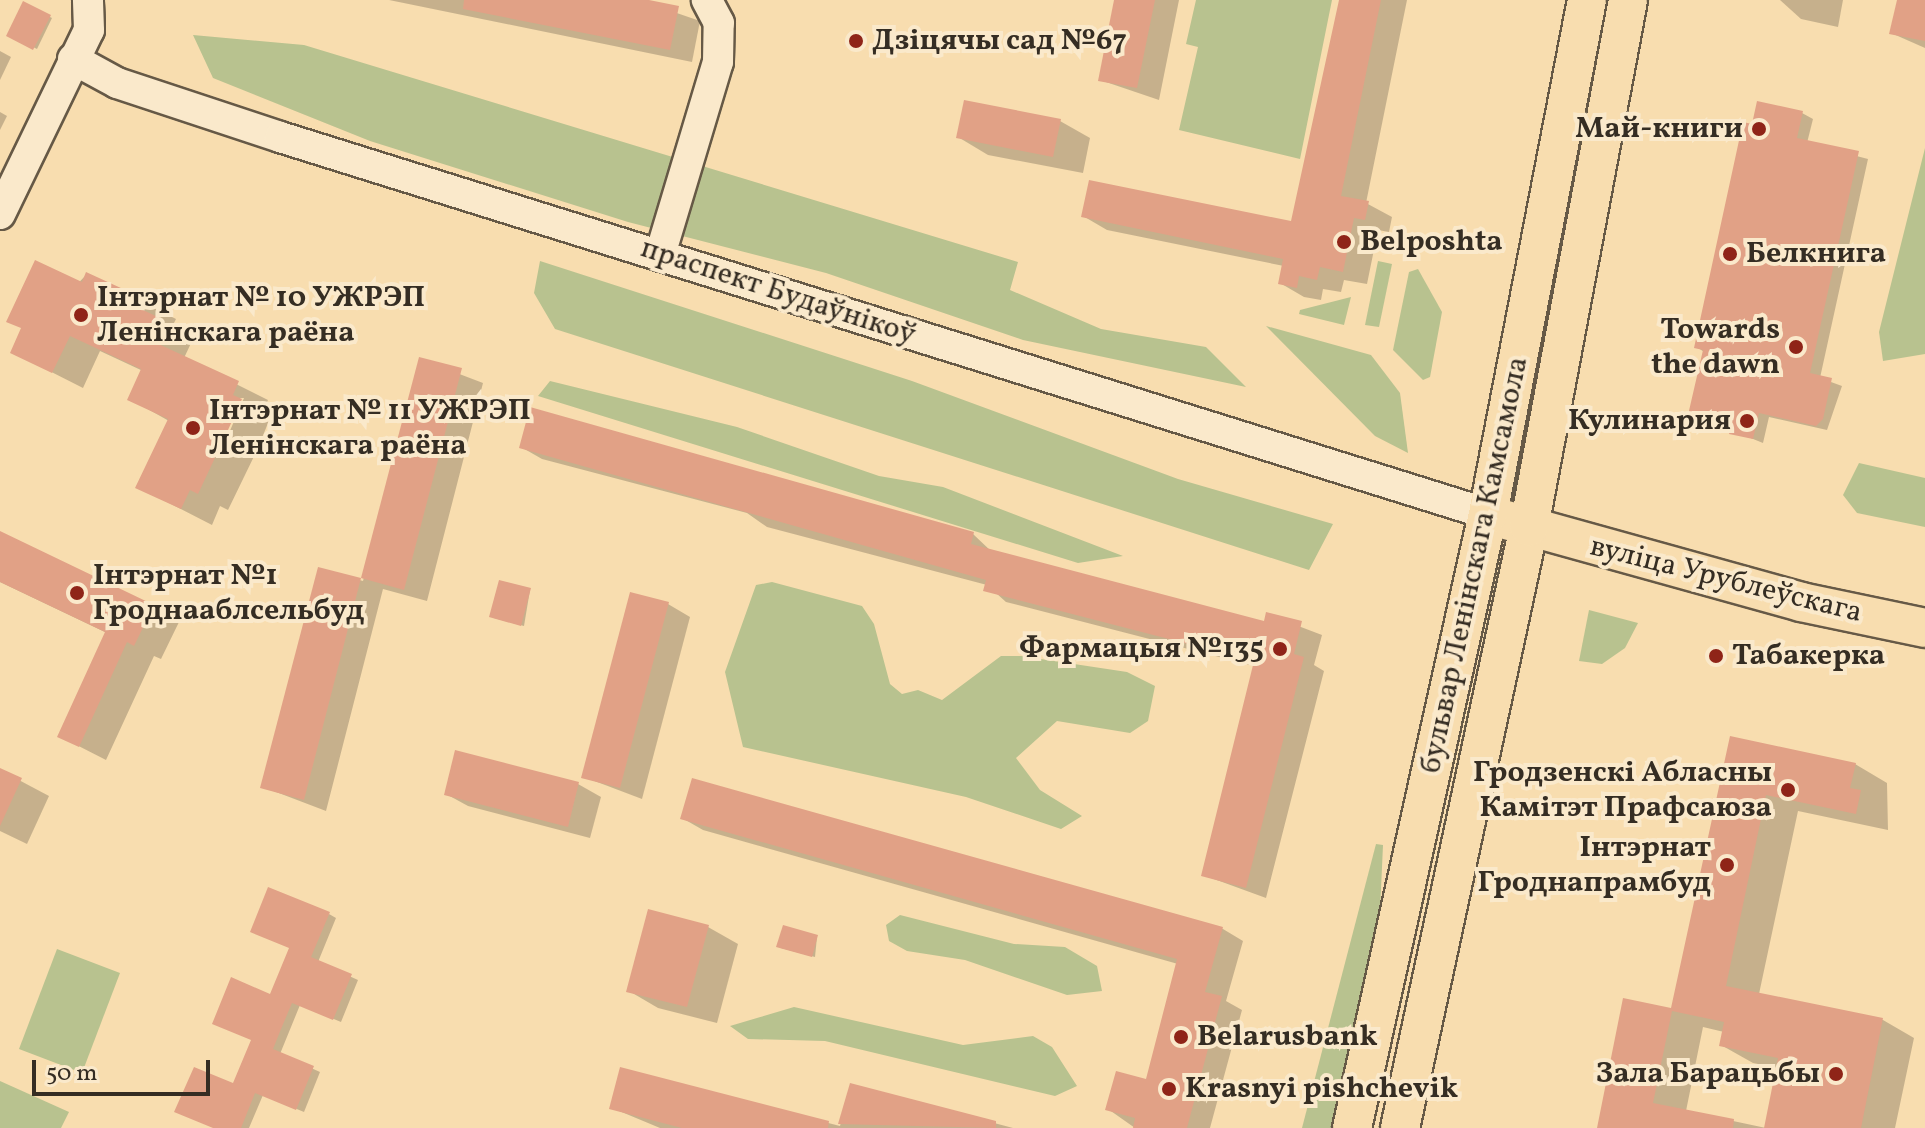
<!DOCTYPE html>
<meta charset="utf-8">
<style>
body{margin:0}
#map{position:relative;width:1925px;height:1128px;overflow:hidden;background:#f8ddaf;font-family:Vollkorn,serif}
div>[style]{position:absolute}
.green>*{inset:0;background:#b8c28f}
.shadow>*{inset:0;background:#0003}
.building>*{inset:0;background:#e1a186}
.roads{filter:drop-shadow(2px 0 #665946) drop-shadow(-2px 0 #665946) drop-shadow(0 2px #665946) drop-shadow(0 -2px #665946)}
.minor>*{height:30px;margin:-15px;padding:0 15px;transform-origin:15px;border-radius:15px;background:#fae9cb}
.major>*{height:38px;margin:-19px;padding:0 19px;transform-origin:19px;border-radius:19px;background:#f8ddaf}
.dots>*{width:22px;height:22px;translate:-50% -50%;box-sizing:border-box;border:4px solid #fae9cb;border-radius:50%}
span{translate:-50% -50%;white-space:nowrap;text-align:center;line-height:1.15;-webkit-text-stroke:8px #fae9cb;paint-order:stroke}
.poi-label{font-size:30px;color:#352d23;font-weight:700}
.left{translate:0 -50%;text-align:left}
.right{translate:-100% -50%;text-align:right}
.street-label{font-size:30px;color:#352d23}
.scale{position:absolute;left:32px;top:1060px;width:178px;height:36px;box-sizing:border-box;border:4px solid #352d23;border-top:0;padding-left:10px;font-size:24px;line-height:28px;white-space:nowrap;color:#352d23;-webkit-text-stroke:6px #fae9cb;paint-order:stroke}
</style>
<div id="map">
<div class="green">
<div style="clip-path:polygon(1196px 0,1332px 0,1300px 159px,1179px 130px,1198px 47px,1186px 44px)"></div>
<div style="clip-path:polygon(1599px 0,1610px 0,1530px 424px,1521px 423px)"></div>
<div style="clip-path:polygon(193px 35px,304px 45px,1018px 262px,1010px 290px,1101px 329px,1206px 347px,1246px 387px,1023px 340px,826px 273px,628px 222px,370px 141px,213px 78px)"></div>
<div style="clip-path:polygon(1925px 148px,1925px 354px,1883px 361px,1879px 332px)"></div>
<div style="clip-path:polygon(540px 261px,912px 381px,1178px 479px,1333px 524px,1309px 570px,555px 329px,534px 293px)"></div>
<div style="clip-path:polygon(1378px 261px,1392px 264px,1379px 327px,1365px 325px)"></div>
<div style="clip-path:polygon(1418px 269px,1442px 312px,1430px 377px,1423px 380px,1393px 350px,1409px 272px)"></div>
<div style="clip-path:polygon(1351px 297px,1344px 325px,1299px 314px,1300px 310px)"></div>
<div style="clip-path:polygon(1266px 326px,1371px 355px,1400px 393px,1408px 453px,1375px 436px)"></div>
<div style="clip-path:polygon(550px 381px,737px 427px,879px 476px,943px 487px,1123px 556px,1078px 563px,538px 396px)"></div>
<div style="clip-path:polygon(1859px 463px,1925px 478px,1925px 527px,1857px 513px,1843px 495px)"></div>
<div style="clip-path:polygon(772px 582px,862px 606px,874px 624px,890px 684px,902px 694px,918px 690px,942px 700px,1001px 656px,1021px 656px,1127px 672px,1155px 686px,1148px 721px,1130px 733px,1057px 721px,1016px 758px,1040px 790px,1082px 816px,1061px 829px,966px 797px,743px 747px,725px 672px,756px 585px)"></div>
<div style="clip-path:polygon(1589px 610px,1638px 623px,1625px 648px,1602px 664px,1579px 661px)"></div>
<div style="clip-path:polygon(1376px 844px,1383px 845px,1380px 911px,1331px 1128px,1302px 1128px)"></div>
<div style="clip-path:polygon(900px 915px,1014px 944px,1065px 947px,1097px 966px,1102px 991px,1067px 995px,965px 960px,907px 951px,889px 941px,886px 925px)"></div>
<div style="clip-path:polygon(57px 949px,120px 973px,82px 1073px,19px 1049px)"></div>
<div style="clip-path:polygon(794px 1007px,963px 1045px,1033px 1036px,1052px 1047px,1077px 1086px,1055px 1096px,825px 1041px,748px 1039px,730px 1026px)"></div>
<div style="clip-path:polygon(0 1081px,69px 1112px,61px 1128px,0 1128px)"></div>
</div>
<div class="shadow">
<div style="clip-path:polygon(389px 0,639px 0,700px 21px,692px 62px)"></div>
<div style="clip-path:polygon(1116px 0,1179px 0,1159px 100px,1100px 80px)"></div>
<div style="clip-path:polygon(1340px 0,1407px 0,1366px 203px,1392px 217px,1389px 232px,1378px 230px,1367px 284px,1344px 280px,1341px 292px,1323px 289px,1321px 300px,1304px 297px,1280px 283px,1284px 266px,1107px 230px,1083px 216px,1293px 223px)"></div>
<div style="clip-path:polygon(1780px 0,1843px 0,1838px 27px,1801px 19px)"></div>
<div style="clip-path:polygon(1899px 0,1925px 0,1925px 48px,1891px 33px)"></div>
<div style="clip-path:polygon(24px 4px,52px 18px,37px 49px,9px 35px)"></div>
<div style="clip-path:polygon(0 51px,11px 57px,0 80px)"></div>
<div style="clip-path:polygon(0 112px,7px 116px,0 130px)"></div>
<div style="clip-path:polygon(1802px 113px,1813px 119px,1807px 143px,1868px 159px,1820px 378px,1842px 386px,1827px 430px,1769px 417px,1763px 443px,1691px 414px,1704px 352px,1697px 347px,1753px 126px)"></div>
<div style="clip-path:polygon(1060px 121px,1090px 138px,1083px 173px,988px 155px,958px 137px)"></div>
<div style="clip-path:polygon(evenodd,87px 274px,176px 319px,172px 327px,193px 339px,184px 358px,268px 400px,262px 413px,270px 418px,258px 448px,228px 510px,220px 506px,212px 525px,138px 487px,169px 421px,130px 399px,143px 371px,100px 351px,83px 388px,12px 352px,87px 274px,240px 398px,244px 398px,226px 440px,222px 439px,240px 398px)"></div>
<div style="clip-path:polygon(420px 359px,483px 383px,427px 601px,383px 589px,326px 811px,263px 787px,319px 569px,363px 581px)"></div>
<div style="clip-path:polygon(521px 447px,973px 534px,992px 552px,1265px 623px,1267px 614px,1322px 635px,1314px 665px,1324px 671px,1266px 898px,1203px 875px,1254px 666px,1006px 602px,987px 585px,767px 527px,747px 513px,542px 459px)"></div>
<div style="clip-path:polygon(0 534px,179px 622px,161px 659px,154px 656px,106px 760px,59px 736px,107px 633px,0 582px)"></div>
<div style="clip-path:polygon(530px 590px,524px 626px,494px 618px)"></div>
<div style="clip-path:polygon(668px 604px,690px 617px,642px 799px,584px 777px)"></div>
<div style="clip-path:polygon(evenodd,1731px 738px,1855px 764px,1887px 783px,1888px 830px,1798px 811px,1759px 994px,1883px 1020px,1914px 1038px,1895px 1128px,1599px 1128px,1625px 1001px,1673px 1011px,1731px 738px,1703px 1027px,1724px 1032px,1721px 1045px,1753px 1063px,1778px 1068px,1766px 1128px,1686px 1111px,1703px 1027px)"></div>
<div style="clip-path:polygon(457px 752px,578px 784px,601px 797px,590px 838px,468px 806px,446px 794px)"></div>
<div style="clip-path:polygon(0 770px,49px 796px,27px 844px,0 831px)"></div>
<div style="clip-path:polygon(693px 780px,1223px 929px,1243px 941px,1226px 1001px,1242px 1010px,1210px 1128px,1135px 1128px,1108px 1109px,1147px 1081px,1178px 964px,703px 830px,682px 818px)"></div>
<div style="clip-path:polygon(329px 914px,336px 918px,318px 962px,358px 980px,341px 1022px,300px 1005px,280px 1054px,320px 1072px,304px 1112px,263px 1095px,249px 1128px,215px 1128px,271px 996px)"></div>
<div style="clip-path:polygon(708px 927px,738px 944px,717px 1023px,658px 1008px,629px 991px)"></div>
<div style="clip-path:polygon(817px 937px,815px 957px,781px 948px)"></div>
<div style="clip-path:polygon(622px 1070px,840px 1126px,851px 1085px,1013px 1128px,660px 1128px,612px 1108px)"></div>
</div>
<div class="building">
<div style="clip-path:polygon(464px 0,649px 0,679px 6px,670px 50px,463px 9px)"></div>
<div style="clip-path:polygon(1114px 0,1155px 0,1137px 88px,1098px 81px)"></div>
<div style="clip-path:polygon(1339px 0,1381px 0,1341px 196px,1369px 201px,1365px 220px,1354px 218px,1343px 272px,1320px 267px,1317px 280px,1299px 276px,1297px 288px,1278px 284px,1283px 259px,1081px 217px,1089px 180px,1291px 221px)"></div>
<div style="clip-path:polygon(1897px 0,1925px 0,1925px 41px,1889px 34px)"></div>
<div style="clip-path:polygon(23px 1px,51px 15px,33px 50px,6px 36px)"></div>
<div style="clip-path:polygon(964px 100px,1061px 119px,1053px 157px,956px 138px)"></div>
<div style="clip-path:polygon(1757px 101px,1803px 111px,1797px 138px,1859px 151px,1810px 373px,1832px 378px,1823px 419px,1816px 426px,1759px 413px,1753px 439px,1729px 434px,1731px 424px,1688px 415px,1703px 350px,1694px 348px,1743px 122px,1752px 124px)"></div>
<div style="clip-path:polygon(35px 260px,82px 282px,86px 272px,147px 300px,143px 310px,164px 320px,154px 342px,239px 381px,233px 395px,242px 399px,228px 430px,198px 494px,190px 490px,181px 509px,135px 488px,168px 419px,127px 400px,141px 369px,70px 336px,52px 373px,10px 353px,21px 328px,6px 322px)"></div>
<div style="clip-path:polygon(419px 357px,462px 368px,404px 590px,361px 578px)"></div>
<div style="clip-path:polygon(530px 407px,974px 532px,971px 544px,1264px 621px,1266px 612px,1302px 621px,1294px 654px,1304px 657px,1246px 888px,1201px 876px,1254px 661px,983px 591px,986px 580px,519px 448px)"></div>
<div style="clip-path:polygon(0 531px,154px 605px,134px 646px,127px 642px,79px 747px,57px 737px,105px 632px,0 582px)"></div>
<div style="clip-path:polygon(318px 567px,361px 578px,304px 800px,260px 788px)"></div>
<div style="clip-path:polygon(499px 580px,531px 588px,521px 626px,489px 617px)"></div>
<div style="clip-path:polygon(630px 592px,669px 602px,620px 788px,581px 778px)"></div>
<div style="clip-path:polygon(1730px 736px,1856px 763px,1850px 788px,1861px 790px,1856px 814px,1766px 795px,1726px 986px,1883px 1018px,1861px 1128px,1764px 1128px,1778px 1058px,1719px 1046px,1724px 1022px,1672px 1011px,1653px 1103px,1734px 1119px,1733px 1128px,1597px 1128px,1623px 998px,1671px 1008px)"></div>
<div style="clip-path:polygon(455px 750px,579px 782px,568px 827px,444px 795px)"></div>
<div style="clip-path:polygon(0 768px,22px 778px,0 826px)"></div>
<div style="clip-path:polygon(692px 778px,1223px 927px,1205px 992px,1222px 996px,1187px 1128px,1133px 1128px,1135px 1118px,1105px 1110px,1116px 1071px,1146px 1079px,1177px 959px,680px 819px)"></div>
<div style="clip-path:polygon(268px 887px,330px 912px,311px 957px,352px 974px,333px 1020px,292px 1003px,281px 1029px,273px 1049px,314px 1066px,296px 1110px,255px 1093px,241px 1128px,213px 1128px,174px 1112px,194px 1067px,233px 1083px,251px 1040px,212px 1024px,231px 977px,270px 994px,289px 948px,250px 932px)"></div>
<div style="clip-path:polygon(648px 909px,709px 925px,687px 1007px,626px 992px)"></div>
<div style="clip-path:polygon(783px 925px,818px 935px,812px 957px,776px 947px)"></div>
<div style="clip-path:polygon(620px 1067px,829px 1121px,828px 1128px,682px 1128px,609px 1109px)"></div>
<div style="clip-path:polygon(850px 1083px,996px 1121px,996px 1128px,838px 1124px)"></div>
</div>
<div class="roads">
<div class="minor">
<div style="left:73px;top:59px;width:50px;rotate:28.6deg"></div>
<div style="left:117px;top:83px;width:172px;rotate:18.3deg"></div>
<div style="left:280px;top:137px;width:1265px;rotate:17.33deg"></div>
<div style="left:0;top:214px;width:204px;rotate:-64.2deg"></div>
<div style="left:89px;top:30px;width:30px;rotate:-92deg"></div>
<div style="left:660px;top:255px;width:202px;rotate:-73.3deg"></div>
<div style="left:718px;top:62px;width:39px;rotate:-89deg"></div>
<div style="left:719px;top:23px;width:26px;rotate:-118deg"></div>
</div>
<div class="major">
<div style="left:1506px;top:520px;width:306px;rotate:15.5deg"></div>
<div style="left:1801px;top:602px;width:127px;rotate:11.8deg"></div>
<div style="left:1352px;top:1128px;width:629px;rotate:-77.51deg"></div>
<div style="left:1488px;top:514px;width:523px;rotate:-79.1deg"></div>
<div style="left:1400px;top:1128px;width:615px;rotate:-77.89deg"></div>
<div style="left:1529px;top:527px;width:536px;rotate:-79.36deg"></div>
</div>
</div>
<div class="dots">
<div style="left:856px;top:41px;background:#8f2418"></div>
<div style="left:1759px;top:129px;background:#8f2418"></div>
<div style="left:1344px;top:242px;background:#8f2418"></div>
<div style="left:1730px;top:254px;background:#8f2418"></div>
<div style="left:81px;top:315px;background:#8f2418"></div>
<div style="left:1796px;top:347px;background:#8f2418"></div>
<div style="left:1747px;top:421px;background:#8f2418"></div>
<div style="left:193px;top:428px;background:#8f2418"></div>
<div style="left:77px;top:593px;background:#8f2418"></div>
<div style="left:1280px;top:649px;background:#8f2418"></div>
<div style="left:1716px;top:656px;background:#8f2418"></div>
<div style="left:1788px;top:790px;background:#8f2418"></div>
<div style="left:1727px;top:865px;background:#8f2418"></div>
<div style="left:1181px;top:1037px;background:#8f2418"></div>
<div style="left:1836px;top:1074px;background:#8f2418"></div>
<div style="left:1169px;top:1089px;background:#8f2418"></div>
</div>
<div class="poi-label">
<span class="left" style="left:872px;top:41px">Дзіцячы сад №67</span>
<span class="right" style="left:1743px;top:129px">Май-книги</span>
<span class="left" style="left:1360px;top:242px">Belposhta</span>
<span class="left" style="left:1746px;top:254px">Белкнига</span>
<span class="left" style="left:97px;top:315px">Інтэрнат № 10 УЖРЭП<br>Ленінскага раёна</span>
<span class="right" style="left:1780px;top:347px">Towards<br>the dawn</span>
<span class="left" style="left:209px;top:428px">Інтэрнат № 11 УЖРЭП<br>Ленінскага раёна</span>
<span class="right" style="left:1731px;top:421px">Кулинария</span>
<span class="left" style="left:93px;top:593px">Інтэрнат №1<br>Гроднааблсельбуд</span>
<span class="right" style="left:1264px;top:649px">Фармацыя №135</span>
<span class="left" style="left:1732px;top:656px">Табакерка</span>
<span class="right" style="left:1772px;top:790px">Гродзенскі Абласны<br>Камітэт Прафсаюза</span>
<span class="right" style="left:1711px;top:865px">Інтэрнат<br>Гроднапрамбуд</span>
<span class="left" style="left:1197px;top:1037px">Belarusbank</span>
<span class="right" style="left:1820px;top:1074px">Зала Барацьбы</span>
<span class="left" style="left:1185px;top:1089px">Krasnyi pishchevik</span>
</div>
<div class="street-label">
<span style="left:778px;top:292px;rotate:18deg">праспект Будаўнікоў</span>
<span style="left:1475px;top:565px;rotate:-78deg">бульвар Ленінскага Камсамола</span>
<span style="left:1726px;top:580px;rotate:14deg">вуліца Урублеўскага</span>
</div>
<div class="scale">50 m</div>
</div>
